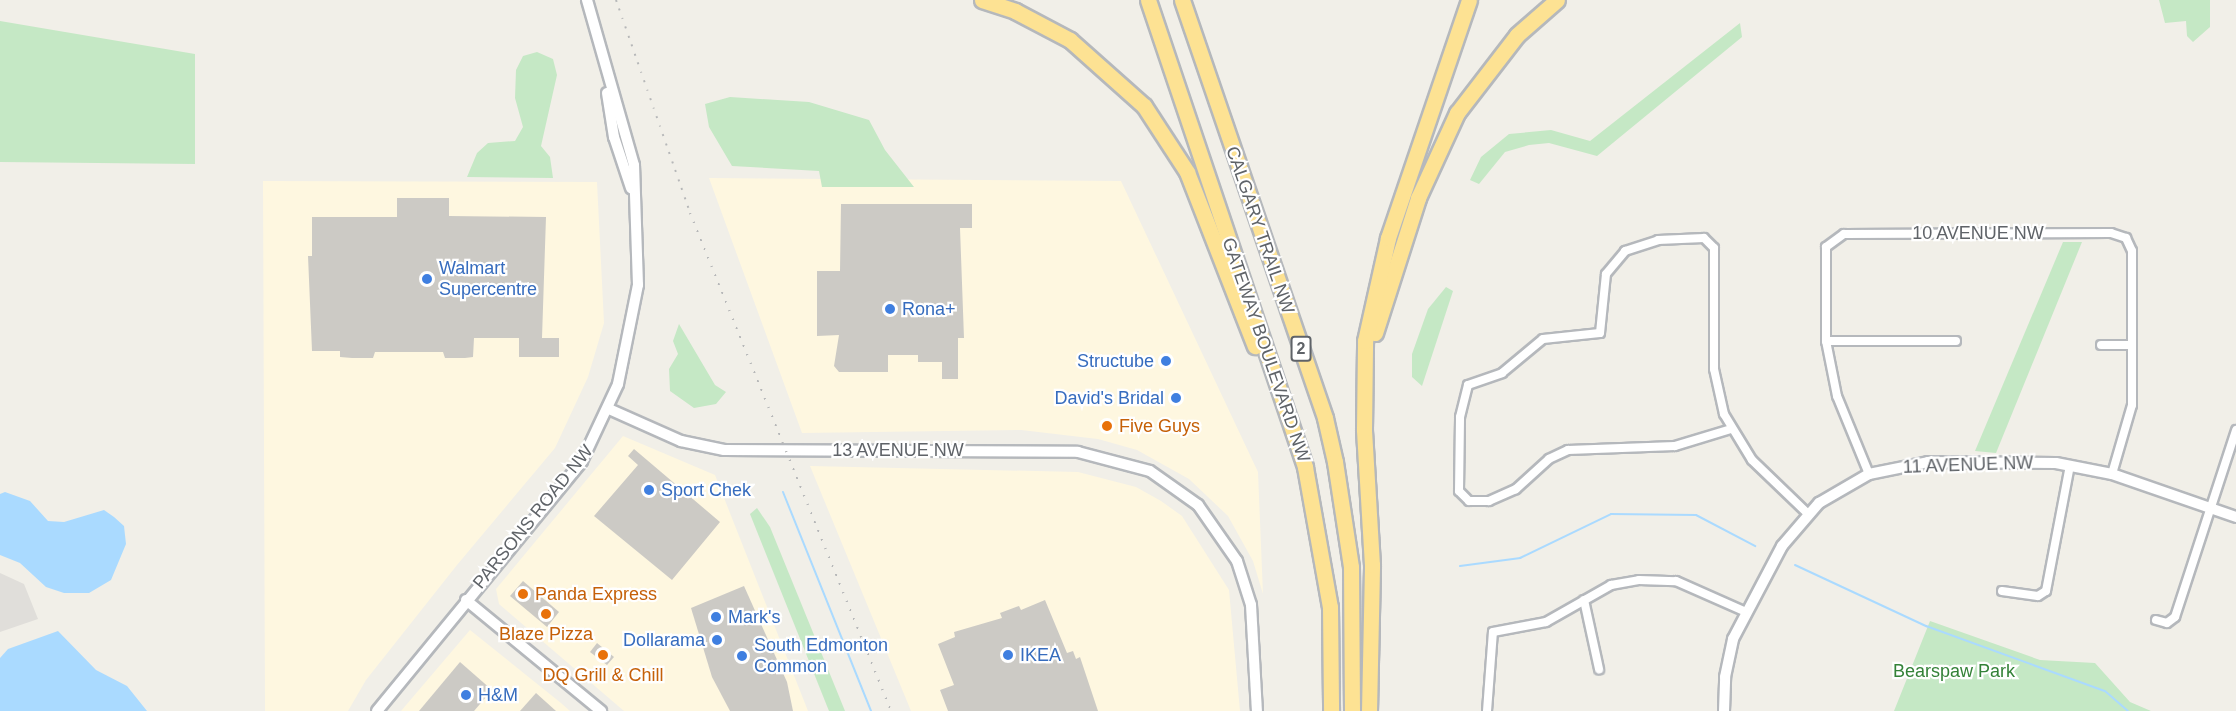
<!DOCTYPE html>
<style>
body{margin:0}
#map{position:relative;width:2236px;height:711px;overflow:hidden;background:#f1efe8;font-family:Helvetica,sans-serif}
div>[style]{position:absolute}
.commercial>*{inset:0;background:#fef7e0}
.industrial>*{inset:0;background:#e0deda}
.green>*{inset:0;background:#c5e8c5}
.water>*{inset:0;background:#aadaff}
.stream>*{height:2px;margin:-1px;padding:0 1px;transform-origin:1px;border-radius:1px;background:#aadaff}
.building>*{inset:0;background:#cccac5}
.roads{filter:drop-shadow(2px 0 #b5b8bc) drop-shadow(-2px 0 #b5b8bc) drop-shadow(0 2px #b5b8bc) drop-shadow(0 -2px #b5b8bc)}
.street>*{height:8px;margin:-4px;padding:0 4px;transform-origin:4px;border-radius:4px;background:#fff}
.secondary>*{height:10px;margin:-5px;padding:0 5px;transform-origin:5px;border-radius:5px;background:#fff}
.highway>*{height:15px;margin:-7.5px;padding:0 7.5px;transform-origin:7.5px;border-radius:7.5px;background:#fde293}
.rail>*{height:2px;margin-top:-1px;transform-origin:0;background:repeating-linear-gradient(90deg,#b6b7b8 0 1.5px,transparent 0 9.5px)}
.dots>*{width:16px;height:16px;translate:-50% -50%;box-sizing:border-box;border:3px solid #fff;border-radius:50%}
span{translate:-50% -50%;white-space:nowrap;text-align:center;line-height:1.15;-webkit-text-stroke:4.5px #fff;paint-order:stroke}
.shield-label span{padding:2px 4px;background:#fff;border:2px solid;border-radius:4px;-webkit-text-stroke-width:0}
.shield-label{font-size:16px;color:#5f6368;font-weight:700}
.street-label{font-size:18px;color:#5f6368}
.shop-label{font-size:18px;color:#366cbe}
.left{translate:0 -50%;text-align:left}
.right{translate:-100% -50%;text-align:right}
.food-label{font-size:18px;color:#c56008}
.park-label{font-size:18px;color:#348238}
</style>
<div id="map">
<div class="commercial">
<div style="clip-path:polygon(709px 178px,1121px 181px,1258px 472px,1263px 594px,1253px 561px,1228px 516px,1189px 479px,1137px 450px,1098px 439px,1021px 430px,802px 433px)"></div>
<div style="clip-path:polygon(263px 181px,597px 182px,604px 323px,588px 377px,555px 448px,457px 565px,366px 680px,348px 711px,265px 711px)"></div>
<div style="clip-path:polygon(623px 436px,715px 475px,808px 711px,624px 711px,499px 604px,496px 589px)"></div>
<div style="clip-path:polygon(810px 466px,1078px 472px,1136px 487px,1161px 501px,1182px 516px,1229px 590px,1240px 711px,911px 711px)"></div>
<div style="clip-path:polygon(470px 630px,561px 703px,570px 711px,401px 711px)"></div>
</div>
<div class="industrial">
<div style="clip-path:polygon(0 573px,24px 584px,38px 619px,0 632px)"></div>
</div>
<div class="green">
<div style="clip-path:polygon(2159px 0,2210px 0,2210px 27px,2193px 42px,2187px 36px,2186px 21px,2165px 23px)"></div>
<div style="clip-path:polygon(0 21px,195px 54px,195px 164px,0 162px)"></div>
<div style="clip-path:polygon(1740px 23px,1742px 37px,1597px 156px,1549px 143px,1529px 145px,1505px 152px,1479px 184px,1470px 180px,1481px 157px,1509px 134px,1551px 130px,1590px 141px)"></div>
<div style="clip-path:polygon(537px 52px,553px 59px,557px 75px,541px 146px,550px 157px,553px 178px,467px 177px,477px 153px,488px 143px,515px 141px,523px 127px,515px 98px,516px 70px,523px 56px)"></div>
<div style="clip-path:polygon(730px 97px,809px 102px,869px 120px,885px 150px,914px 187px,822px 187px,819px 171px,732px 166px,709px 127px,705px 104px)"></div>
<div style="clip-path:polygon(2063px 242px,2082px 242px,1996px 453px,1975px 451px)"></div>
<div style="clip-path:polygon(1446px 287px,1453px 291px,1422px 386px,1412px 377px,1412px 354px,1428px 309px)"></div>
<div style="clip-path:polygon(679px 324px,715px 385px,726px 392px,716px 404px,694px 408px,670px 391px,669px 369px,678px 354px,673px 341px)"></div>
<div style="clip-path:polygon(757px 508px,770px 527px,845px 711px,829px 711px,750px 514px)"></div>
<div style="clip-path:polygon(1930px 621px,2040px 660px,2095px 663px,2130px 702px,2151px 711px,1894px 711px)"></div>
</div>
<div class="water">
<div style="clip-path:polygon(5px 492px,30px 501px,48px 521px,64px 522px,104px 510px,114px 517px,124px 526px,126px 544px,111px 580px,89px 593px,64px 593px,46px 587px,20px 563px,0 555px,0 494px)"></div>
<div style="clip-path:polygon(58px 631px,96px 670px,127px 686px,147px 711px,0 711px,0 658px,8px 649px)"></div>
</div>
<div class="stream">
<div style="left:783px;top:492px;width:236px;rotate:68.1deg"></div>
<div style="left:1795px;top:565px;width:145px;rotate:25deg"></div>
<div style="left:1926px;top:626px;width:190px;rotate:20deg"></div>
<div style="left:2105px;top:691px;width:30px;rotate:41deg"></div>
<div style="left:1460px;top:566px;width:61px;rotate:-7.6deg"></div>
<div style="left:1520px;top:558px;width:101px;rotate:-25.8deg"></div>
<div style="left:1611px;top:514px;width:85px;rotate:0.7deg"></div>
<div style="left:1696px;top:515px;width:67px;rotate:27.7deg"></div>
</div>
<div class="building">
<div style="clip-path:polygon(397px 198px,449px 198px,449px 216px,546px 217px,542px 338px,559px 338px,559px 357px,519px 357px,519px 338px,474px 338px,473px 357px,465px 358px,445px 358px,443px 352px,375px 352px,373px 358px,352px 358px,340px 357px,340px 351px,312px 351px,308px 256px,312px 256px,312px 217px,397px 217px)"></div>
<div style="clip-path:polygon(841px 204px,972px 204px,972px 228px,960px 228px,964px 338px,958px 338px,958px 379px,942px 379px,942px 362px,918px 362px,918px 355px,888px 355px,888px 372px,839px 372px,834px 366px,839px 335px,817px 336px,817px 271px,840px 271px)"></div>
<div style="clip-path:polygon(634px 449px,720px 522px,672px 580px,594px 516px,638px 465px,628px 456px)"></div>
<div style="clip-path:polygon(523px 581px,559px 612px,547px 627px,510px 596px)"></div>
<div style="clip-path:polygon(744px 586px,787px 682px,793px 711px,730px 711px,712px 677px,691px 608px)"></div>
<div style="clip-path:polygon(1045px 600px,1067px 653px,1073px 651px,1076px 659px,1080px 657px,1098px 711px,948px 711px,940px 690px,954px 685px,938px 644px,955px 637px,954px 632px,1002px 618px,1000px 613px,1019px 606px,1021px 610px)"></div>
<div style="clip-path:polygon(597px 643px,614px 657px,607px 665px,590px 652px)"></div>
<div style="clip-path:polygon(460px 662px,492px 690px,474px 711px,419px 711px)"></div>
<div style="clip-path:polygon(536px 693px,556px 711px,520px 711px)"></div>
</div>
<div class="roads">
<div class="street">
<div style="left:1826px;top:341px;width:130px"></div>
<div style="left:2101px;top:345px;width:31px"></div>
<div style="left:1731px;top:429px;width:59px;rotate:163.1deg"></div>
<div style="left:1675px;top:446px;width:107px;rotate:177.9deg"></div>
<div style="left:1568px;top:450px;width:21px;rotate:155deg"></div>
<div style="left:1549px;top:459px;width:45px;rotate:137.7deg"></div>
<div style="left:1516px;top:489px;width:30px;rotate:156deg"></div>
<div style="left:1489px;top:501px;width:20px;rotate:180deg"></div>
<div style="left:1469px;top:501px;width:14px;rotate:-135deg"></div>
<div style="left:1459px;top:491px;width:74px;rotate:-89.2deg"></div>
<div style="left:1460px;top:417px;width:33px;rotate:-76deg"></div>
<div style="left:1468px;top:385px;width:36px;rotate:-19deg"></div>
<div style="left:1502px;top:373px;width:53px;rotate:-39.7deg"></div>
<div style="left:1543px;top:339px;width:57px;rotate:-6deg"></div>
<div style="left:1600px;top:333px;width:59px;rotate:-84.2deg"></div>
<div style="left:1606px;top:274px;width:30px;rotate:-50deg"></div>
<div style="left:1625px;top:251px;width:35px;rotate:-18deg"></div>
<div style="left:1658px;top:240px;width:46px;rotate:-2.5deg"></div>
<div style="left:1704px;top:238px;width:14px;rotate:45deg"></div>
<div style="left:1714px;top:248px;width:121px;rotate:90deg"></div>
<div style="left:1714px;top:369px;width:46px;rotate:77.5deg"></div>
<div style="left:1724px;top:414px;width:54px;rotate:58.7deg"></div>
<div style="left:1752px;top:460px;width:76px;rotate:43.9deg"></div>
<div style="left:1869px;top:474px;width:84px;rotate:-112.3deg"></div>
<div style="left:1837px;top:396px;width:56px;rotate:-101.3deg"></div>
<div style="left:1826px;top:341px;width:94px;rotate:-90deg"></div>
<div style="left:1826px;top:247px;width:22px;rotate:-36deg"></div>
<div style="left:1844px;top:234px;width:267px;rotate:-0.2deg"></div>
<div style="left:2111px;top:233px;width:16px;rotate:18deg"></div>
<div style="left:2126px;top:238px;width:14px;rotate:65deg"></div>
<div style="left:2132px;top:251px;width:154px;rotate:90deg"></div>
<div style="left:2132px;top:405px;width:72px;rotate:106.2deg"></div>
<div style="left:2002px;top:591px;width:36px;rotate:8deg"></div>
<div style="left:2038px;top:596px;width:9px;rotate:-32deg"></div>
<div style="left:2046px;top:591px;width:128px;rotate:-79.2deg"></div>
<div style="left:1584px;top:600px;width:71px;rotate:77.7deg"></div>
<div style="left:2156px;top:620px;width:11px;rotate:15deg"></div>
<div style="left:2167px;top:623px;width:10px;rotate:-37deg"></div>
<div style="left:2175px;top:617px;width:197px;rotate:-71.9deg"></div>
<div style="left:1487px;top:711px;width:79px;rotate:-85.7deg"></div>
<div style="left:1493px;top:632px;width:54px;rotate:-10.7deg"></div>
<div style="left:1546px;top:622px;width:75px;rotate:-29.6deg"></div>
<div style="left:1611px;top:585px;width:28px;rotate:-10deg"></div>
<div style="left:1639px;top:580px;width:37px;rotate:2deg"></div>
<div style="left:1676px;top:581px;width:77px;rotate:23.9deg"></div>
</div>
<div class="secondary">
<div style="left:607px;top:93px;width:45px;rotate:81deg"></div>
<div style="left:614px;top:137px;width:54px;rotate:71.6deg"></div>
<div style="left:609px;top:409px;width:79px;rotate:24deg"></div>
<div style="left:681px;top:441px;width:44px;rotate:11.8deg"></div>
<div style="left:724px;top:450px;width:354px;rotate:0.3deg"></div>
<div style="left:1078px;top:452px;width:74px;rotate:14.8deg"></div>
<div style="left:1150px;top:471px;width:59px;rotate:35.3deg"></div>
<div style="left:1198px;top:505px;width:68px;rotate:55.1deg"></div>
<div style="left:1237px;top:561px;width:46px;rotate:72.3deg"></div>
<div style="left:1251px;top:605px;width:106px;rotate:86.8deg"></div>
<div style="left:466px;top:600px;width:175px;rotate:39.4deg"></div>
<div style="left:377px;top:711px;width:323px;rotate:-50.6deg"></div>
<div style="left:582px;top:461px;width:85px;rotate:-64.9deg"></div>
<div style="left:618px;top:384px;width:101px;rotate:-78.6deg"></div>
<div style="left:638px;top:285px;width:120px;rotate:-91.9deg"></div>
<div style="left:634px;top:165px;width:172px;rotate:-105.9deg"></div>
<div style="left:1724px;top:711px;width:34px;rotate:-88deg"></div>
<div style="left:1725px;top:677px;width:39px;rotate:-78deg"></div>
<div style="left:1733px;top:639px;width:105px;rotate:-62.2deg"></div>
<div style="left:1782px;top:546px;width:57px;rotate:-49.3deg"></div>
<div style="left:1819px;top:503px;width:58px;rotate:-30.1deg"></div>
<div style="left:1869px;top:474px;width:60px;rotate:-11.5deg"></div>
<div style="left:1928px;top:462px;width:128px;rotate:0.4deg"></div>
<div style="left:2056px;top:463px;width:57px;rotate:11.1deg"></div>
<div style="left:2112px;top:474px;width:131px;rotate:19.1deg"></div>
</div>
<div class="highway">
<div style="left:982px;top:0;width:35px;rotate:18deg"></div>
<div style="left:1015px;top:11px;width:62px;rotate:27.8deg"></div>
<div style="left:1070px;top:40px;width:99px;rotate:41.7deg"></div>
<div style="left:1144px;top:106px;width:79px;rotate:56.9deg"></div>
<div style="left:1187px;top:172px;width:187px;rotate:68.7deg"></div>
<div style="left:1148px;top:0;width:493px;rotate:71.4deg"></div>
<div style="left:1305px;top:467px;width:142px;rotate:79.9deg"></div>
<div style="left:1330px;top:607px;width:104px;rotate:89.4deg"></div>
<div style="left:1182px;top:0;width:442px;rotate:71.1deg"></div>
<div style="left:1325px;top:418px;width:45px;rotate:77.2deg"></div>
<div style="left:1335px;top:462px;width:106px;rotate:81.3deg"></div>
<div style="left:1351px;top:567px;width:144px;rotate:89.6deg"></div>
<div style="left:1375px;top:333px;width:142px;rotate:-72.3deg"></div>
<div style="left:1418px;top:198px;width:94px;rotate:-65.4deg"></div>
<div style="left:1457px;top:113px;width:98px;rotate:-52.4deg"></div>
<div style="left:1517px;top:35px;width:53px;rotate:-41.2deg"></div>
<div style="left:1369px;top:711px;width:146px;rotate:-88.8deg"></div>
<div style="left:1372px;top:565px;width:136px;rotate:-93.4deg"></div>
<div style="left:1364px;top:429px;width:88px;rotate:-89.3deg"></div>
<div style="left:1365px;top:341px;width:106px;rotate:-77.4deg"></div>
<div style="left:1388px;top:238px;width:251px;rotate:-71.2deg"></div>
</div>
</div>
<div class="rail">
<div style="left:616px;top:0;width:225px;rotate:70.8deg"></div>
<div style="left:690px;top:213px;width:537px;rotate:68.02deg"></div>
</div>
<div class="dots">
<div style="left:427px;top:279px;background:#3f7fe0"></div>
<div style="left:890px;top:309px;background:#3f7fe0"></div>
<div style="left:1166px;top:361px;background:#3f7fe0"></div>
<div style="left:1176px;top:398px;background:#3f7fe0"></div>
<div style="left:1107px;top:426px;background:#e8710a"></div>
<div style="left:649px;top:490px;background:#3f7fe0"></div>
<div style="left:523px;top:594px;background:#e8710a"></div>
<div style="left:546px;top:614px;background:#e8710a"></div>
<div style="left:716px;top:617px;background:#3f7fe0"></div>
<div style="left:717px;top:640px;background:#3f7fe0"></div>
<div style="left:603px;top:655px;background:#e8710a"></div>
<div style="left:1008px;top:655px;background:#3f7fe0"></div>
<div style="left:742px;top:656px;background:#3f7fe0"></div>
<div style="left:466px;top:695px;background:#3f7fe0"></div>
</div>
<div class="shield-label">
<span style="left:1301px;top:349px">2</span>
</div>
<div class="street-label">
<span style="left:1260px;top:230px;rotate:71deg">CALGARY TRAIL NW</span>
<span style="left:1978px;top:233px">10 AVENUE NW</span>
<span style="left:1266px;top:350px;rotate:71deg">GATEWAY BOULEVARD NW</span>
<span style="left:898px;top:450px">13 AVENUE NW</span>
<span style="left:1968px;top:465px;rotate:-2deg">11 AVENUE NW</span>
<span style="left:533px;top:517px;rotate:-51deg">PARSONS ROAD NW</span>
</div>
<div class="shop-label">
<span class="left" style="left:439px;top:279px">Walmart<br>Supercentre</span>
<span class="left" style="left:902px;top:309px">Rona+</span>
<span class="right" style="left:1154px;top:361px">Structube</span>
<span class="right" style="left:1164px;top:398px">David's Bridal</span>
<span class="left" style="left:661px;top:490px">Sport Chek</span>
<span class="left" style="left:728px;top:617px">Mark's</span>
<span class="right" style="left:705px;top:640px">Dollarama</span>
<span class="left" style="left:754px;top:656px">South Edmonton<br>Common</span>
<span class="left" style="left:1020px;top:655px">IKEA</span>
<span class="left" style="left:478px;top:695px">H&amp;M</span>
</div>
<div class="food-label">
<span class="left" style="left:1119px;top:426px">Five Guys</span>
<span class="left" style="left:535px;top:594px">Panda Express</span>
<span style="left:546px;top:634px">Blaze Pizza</span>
<span style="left:603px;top:675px">DQ Grill &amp; Chill</span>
</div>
<div class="park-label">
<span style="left:1954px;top:671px">Bearspaw Park</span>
</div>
</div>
